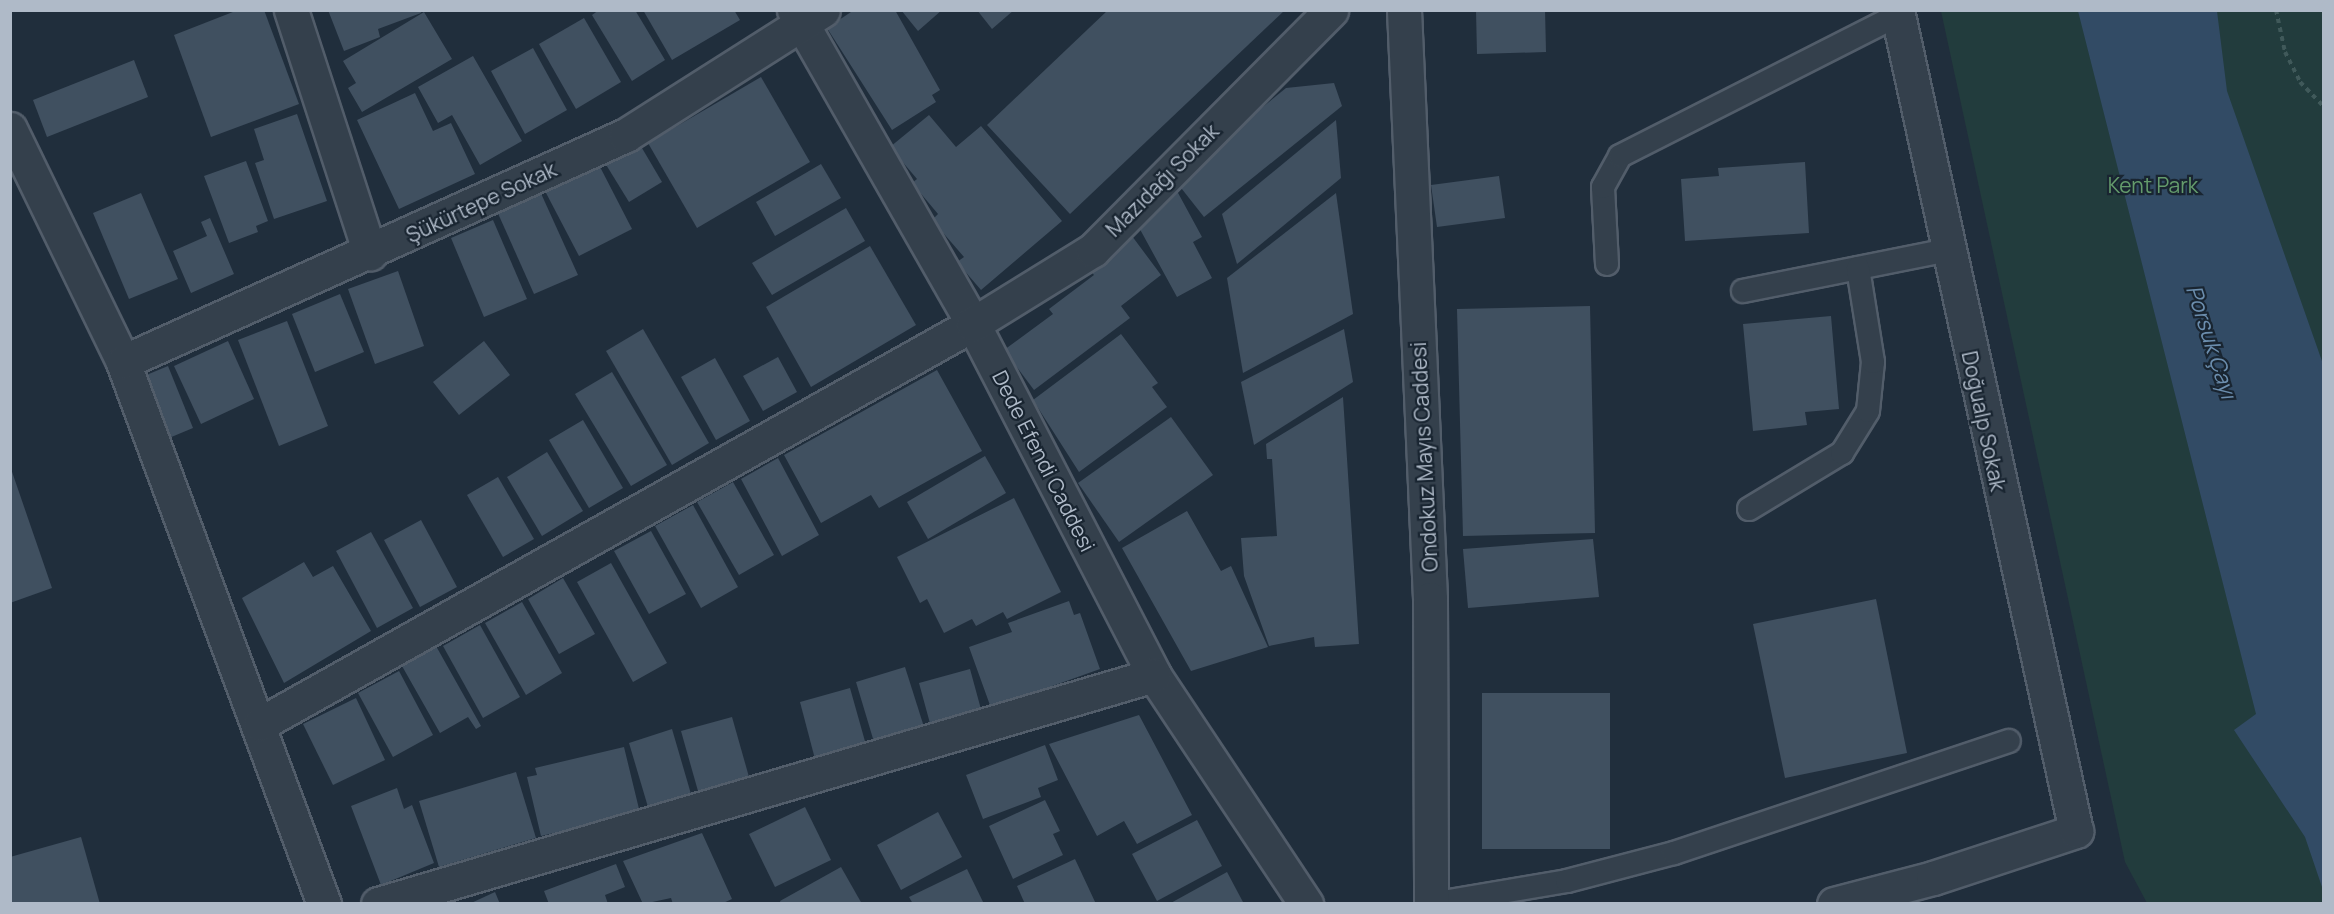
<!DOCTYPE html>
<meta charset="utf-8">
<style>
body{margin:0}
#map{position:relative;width:2334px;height:914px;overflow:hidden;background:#202e3c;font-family:Manrope,sans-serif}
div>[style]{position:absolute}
.green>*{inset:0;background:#223c3d}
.water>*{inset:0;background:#324b65}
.building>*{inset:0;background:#405060}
.path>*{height:4px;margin-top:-2px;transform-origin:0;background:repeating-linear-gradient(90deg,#40595a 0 4.5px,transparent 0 9px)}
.roads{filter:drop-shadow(2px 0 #525d6a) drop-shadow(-2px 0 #525d6a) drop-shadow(0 2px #525d6a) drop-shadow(0 -2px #525d6a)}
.service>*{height:22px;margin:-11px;padding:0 11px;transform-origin:11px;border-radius:11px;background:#34404c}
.minor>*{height:33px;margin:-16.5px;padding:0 16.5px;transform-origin:16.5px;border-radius:16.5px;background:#34404c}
span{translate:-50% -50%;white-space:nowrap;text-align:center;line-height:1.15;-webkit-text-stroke:4.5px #192531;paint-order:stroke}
.street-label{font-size:21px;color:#afbac8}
.park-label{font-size:21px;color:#649b6c}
.water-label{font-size:22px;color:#6c8eae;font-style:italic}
.frame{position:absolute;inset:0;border:12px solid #afbac8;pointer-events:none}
</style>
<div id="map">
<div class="green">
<div style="clip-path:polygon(1941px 11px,2323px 11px,2323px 903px,2147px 903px,2125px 862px)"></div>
</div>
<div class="water">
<div style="clip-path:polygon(2078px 11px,2217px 11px,2227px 91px,2323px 364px,2323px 890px,2305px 837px,2234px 730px,2256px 714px)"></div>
</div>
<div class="building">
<div style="clip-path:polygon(238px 10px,264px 10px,299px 104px,211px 137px,174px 35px)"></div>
<div style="clip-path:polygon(328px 10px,420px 10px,421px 13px,378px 29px,380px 37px,344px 51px)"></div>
<div style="clip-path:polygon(599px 10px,635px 10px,665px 60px,632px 81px,592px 15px)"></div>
<div style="clip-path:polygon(643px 10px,734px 10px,740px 20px,672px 60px)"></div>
<div style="clip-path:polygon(854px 10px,895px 10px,940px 90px,932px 95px,936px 102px,892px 130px,827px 28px)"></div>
<div style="clip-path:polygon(901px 10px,942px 10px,918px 31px)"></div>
<div style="clip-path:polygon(977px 10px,1014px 10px,992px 29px)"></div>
<div style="clip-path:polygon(1108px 10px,1285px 10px,1070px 214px,987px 125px)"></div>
<div style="clip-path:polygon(1476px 10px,1545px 10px,1546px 52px,1477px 54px)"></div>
<div style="clip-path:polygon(424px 12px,452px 59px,362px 112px,348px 88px,356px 83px,343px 61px)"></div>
<div style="clip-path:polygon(584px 18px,621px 82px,576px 109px,539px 44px)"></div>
<div style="clip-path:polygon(533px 48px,567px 110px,525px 134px,491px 71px)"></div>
<div style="clip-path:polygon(473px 56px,522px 141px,480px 165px,452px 115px,438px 123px,418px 87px)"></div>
<div style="clip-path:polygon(134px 60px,148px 97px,47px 137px,33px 100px)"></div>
<div style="clip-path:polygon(761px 77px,810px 162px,697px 228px,648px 143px)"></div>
<div style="clip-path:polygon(1334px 83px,1342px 106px,1204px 217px,1174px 179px,1286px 88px)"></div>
<div style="clip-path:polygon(415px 93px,433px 131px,451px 123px,475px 174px,399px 209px,357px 120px)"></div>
<div style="clip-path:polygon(297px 114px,327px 201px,274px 219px,255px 163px,264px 160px,254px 129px)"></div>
<div style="clip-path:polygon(929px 115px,956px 147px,981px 126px,1062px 221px,981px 290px,957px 262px,964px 257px,932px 220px,938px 214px,912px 183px,917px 179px,890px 147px)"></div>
<div style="clip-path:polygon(1336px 120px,1341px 178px,1237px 264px,1222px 214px)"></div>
<div style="clip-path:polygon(639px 143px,662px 182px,629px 202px,605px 163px)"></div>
<div style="clip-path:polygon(246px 161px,268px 221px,256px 226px,258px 232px,229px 243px,204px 176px)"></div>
<div style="clip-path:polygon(1805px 162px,1809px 233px,1685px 241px,1681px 179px,1719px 176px,1718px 168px)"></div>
<div style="clip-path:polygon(598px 163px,632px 229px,579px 256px,545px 191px)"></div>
<div style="clip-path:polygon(821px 164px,841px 198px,775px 236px,756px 202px)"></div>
<div style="clip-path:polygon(1499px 176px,1505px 218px,1437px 227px,1431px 185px)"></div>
<div style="clip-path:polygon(539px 189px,578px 275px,534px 294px,496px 209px)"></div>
<div style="clip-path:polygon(1177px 191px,1202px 237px,1193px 242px,1212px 278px,1177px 297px,1136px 222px,1160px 209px,1157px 202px)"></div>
<div style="clip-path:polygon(141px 193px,178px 279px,129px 299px,93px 213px)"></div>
<div style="clip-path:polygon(1336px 193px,1353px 314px,1243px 373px,1227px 278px)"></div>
<div style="clip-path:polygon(846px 208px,865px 241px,772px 295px,752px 263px)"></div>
<div style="clip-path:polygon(210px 218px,234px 274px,191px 293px,173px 251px,207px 236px,201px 222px)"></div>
<div style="clip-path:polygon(493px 220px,527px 299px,484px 317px,451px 238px)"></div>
<div style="clip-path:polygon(1132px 236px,1161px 275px,1121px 306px,1130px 318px,1034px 390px,1004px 350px,1053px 314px,1049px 309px,1094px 275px,1089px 269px)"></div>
<div style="clip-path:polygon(870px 246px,916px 325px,811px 387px,766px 307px)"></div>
<div style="clip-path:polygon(398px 271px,424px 346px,375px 364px,348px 289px)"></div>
<div style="clip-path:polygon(340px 294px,364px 352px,315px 372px,292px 314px)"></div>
<div style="clip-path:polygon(1590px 306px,1595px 533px,1463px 536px,1457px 309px)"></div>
<div style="clip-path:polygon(1831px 316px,1839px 409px,1805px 412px,1807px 425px,1753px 431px,1743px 324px)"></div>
<div style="clip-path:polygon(287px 321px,328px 426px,279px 446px,238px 340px)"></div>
<div style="clip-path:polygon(643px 329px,709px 443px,672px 465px,606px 351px)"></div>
<div style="clip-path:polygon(1344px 329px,1353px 382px,1254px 445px,1241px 382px)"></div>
<div style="clip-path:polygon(1121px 334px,1158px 383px,1152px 387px,1167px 407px,1079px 472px,1033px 400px)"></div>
<div style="clip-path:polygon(228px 341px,254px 399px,201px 424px,174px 366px)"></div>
<div style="clip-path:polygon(484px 341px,510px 375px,459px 415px,433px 382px)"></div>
<div style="clip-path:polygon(778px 357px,797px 392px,763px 411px,743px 376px)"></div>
<div style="clip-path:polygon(715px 358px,750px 421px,716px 440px,681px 377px)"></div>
<div style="clip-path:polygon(168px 366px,193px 428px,169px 438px,144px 376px)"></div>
<div style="clip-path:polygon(937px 370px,982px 451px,879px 508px,871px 495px,821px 523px,784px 455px)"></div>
<div style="clip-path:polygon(612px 372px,667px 465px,631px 486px,575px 394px)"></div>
<div style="clip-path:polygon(1343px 397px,1359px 644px,1315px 647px,1314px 637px,1269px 646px,1244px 576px,1241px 538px,1277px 536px,1272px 459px,1267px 459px,1266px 444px)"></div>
<div style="clip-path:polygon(1171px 417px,1213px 475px,1119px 542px,1078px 483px)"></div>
<div style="clip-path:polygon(583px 420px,623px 488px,589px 508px,549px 440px)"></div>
<div style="clip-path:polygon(547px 452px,583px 511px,542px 536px,507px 477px)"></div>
<div style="clip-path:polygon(985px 456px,1006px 493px,928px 539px,907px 502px)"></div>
<div style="clip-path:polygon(778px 458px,819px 535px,782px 556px,741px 479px)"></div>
<div style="clip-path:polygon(10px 466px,52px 588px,10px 603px)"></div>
<div style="clip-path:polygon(498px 477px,534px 539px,503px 557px,467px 495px)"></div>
<div style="clip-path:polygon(733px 482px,774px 555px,739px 575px,697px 502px)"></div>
<div style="clip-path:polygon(1014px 498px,1061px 592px,1007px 619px,1003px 612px,976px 626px,972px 619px,944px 633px,927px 599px,920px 603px,897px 557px)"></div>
<div style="clip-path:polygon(693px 505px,738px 587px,701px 608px,655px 526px)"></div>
<div style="clip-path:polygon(1187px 511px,1221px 571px,1231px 566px,1268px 647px,1191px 671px,1122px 548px)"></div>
<div style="clip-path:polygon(421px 520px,457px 587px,420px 607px,384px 540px)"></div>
<div style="clip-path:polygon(651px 531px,686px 594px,649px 614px,614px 551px)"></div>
<div style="clip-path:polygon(371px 532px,413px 608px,377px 628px,336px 551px)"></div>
<div style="clip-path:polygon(1593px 539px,1599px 597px,1468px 608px,1463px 549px)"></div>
<div style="clip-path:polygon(304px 562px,313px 577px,333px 566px,371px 631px,284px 683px,242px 598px)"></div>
<div style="clip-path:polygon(611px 563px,667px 663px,633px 682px,577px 582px)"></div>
<div style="clip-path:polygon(563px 578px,595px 634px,559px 654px,528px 599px)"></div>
<div style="clip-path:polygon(1876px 599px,1907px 753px,1785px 778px,1753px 624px)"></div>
<div style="clip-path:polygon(1069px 601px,1074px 615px,1080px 613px,1100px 669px,991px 708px,969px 647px,1012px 632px,1008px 623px)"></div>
<div style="clip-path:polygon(522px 602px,562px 673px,526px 695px,485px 623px)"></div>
<div style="clip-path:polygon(480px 625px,520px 697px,483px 718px,443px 646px)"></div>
<div style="clip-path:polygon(436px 646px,481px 726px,476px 729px,468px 717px,440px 733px,402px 666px)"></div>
<div style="clip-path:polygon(905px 667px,924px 727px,874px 742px,856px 682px)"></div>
<div style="clip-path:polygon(970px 669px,982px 713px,931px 727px,919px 683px)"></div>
<div style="clip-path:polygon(399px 671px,433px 735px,393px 757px,358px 693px)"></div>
<div style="clip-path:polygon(850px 688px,866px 745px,815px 759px,800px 702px)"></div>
<div style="clip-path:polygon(1482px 693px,1610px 693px,1610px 849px,1482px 849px)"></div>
<div style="clip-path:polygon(356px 698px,385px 760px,333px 785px,303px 724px)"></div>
<div style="clip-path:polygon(1139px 715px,1192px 815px,1137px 844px,1124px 821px,1097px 836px,1049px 744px)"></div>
<div style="clip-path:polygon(732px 717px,749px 777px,698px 791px,681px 731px)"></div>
<div style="clip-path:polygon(672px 729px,691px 794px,648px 807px,629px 743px)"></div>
<div style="clip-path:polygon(1045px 745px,1058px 780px,1038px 788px,1041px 797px,983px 819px,966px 775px)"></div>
<div style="clip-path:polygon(624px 747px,640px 813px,541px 836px,527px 777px,537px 775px,535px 768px)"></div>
<div style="clip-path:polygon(516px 772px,536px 838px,439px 867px,419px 801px)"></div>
<div style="clip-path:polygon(397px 788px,404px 809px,412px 805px,434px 863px,381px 885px,351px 806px)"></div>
<div style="clip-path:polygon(1045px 800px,1060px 831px,1053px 834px,1063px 855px,1013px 879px,989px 826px)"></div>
<div style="clip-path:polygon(805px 807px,831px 860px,775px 887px,749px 834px)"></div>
<div style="clip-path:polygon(938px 812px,962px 857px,901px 890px,877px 845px)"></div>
<div style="clip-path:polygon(1197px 820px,1222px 866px,1157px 901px,1132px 854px)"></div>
<div style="clip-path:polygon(702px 833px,732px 899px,721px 904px,673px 904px,671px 898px,643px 904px,623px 861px)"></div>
<div style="clip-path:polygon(81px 837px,100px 904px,10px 904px,10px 857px)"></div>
<div style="clip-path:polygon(1075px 859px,1096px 904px,1025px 904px,1017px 886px)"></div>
<div style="clip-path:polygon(616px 864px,625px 887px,605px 895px,608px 904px,549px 904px,544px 891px)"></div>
<div style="clip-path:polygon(841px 867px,862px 904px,781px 904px,780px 901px)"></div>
<div style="clip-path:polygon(967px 869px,984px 904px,913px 904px,909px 897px)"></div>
<div style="clip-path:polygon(1227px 872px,1244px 904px,1169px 904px)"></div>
<div style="clip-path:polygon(495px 892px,500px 904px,469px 904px)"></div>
</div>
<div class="path">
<div style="left:2276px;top:10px;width:43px;rotate:77.9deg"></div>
<div style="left:2285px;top:52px;width:34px;rotate:63deg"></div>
<div style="left:2300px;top:82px;width:35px;rotate:46deg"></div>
</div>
<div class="roads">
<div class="service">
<div style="left:1607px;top:264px;width:77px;rotate:-93deg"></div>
<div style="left:1603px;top:187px;width:35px;rotate:-61deg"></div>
<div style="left:1620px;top:156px;width:312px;rotate:-26.9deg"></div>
<div style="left:1743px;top:291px;width:209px;rotate:-11.3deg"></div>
<div style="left:1749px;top:509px;width:109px;rotate:-31.1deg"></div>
<div style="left:1842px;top:453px;width:49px;rotate:-58.2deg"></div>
<div style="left:1868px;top:411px;width:49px;rotate:-84.2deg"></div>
<div style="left:1873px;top:362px;width:95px;rotate:-99.1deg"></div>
<div style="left:1431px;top:904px;width:138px;rotate:-9.6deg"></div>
<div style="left:1567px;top:881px;width:111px;rotate:-14.7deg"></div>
<div style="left:1674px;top:853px;width:353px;rotate:-18.5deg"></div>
</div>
<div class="minor">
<div style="left:291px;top:10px;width:256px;rotate:72deg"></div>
<div style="left:794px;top:10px;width:361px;rotate:60.3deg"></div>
<div style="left:973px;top:324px;width:395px;rotate:62.7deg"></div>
<div style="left:1154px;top:675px;width:275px;rotate:56.4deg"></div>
<div style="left:1404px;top:10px;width:590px;rotate:87.47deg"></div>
<div style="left:1430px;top:599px;width:305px;rotate:89.8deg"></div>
<div style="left:10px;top:129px;width:259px;rotate:64.1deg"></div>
<div style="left:123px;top:362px;width:578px;rotate:69.65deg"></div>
<div style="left:123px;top:362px;width:552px;rotate:-24.29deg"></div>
<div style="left:626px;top:135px;width:233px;rotate:-32.4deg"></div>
<div style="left:260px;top:724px;width:818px;rotate:-29.29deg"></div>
<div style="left:973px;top:324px;width:141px;rotate:-31.7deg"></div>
<div style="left:1093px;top:250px;width:338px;rotate:-45.2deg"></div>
<div style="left:378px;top:904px;width:809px;rotate:-16.44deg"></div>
<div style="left:1834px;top:904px;width:102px;rotate:-14.7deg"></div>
<div style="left:1933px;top:878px;width:151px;rotate:-18.2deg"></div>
<div style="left:2076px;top:831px;width:840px;rotate:-102.3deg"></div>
</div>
</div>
<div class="street-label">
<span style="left:1162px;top:180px;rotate:-45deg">Mazıdağı Sokak</span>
<span style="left:481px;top:202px;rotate:-25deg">Şükürtepe Sokak</span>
<span style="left:1984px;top:421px;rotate:78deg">Doğualp Sokak</span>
<span style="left:1424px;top:457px;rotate:-93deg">Ondokuz Mayıs Caddesi</span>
<span style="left:1044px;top:461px;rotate:63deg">Dede Efendi Caddesi</span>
</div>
<div class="park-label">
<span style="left:2153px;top:185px">Kent Park</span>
</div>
<div class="water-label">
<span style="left:2211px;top:342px;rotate:72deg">Porsuk Çayı</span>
</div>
<div class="frame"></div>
</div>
